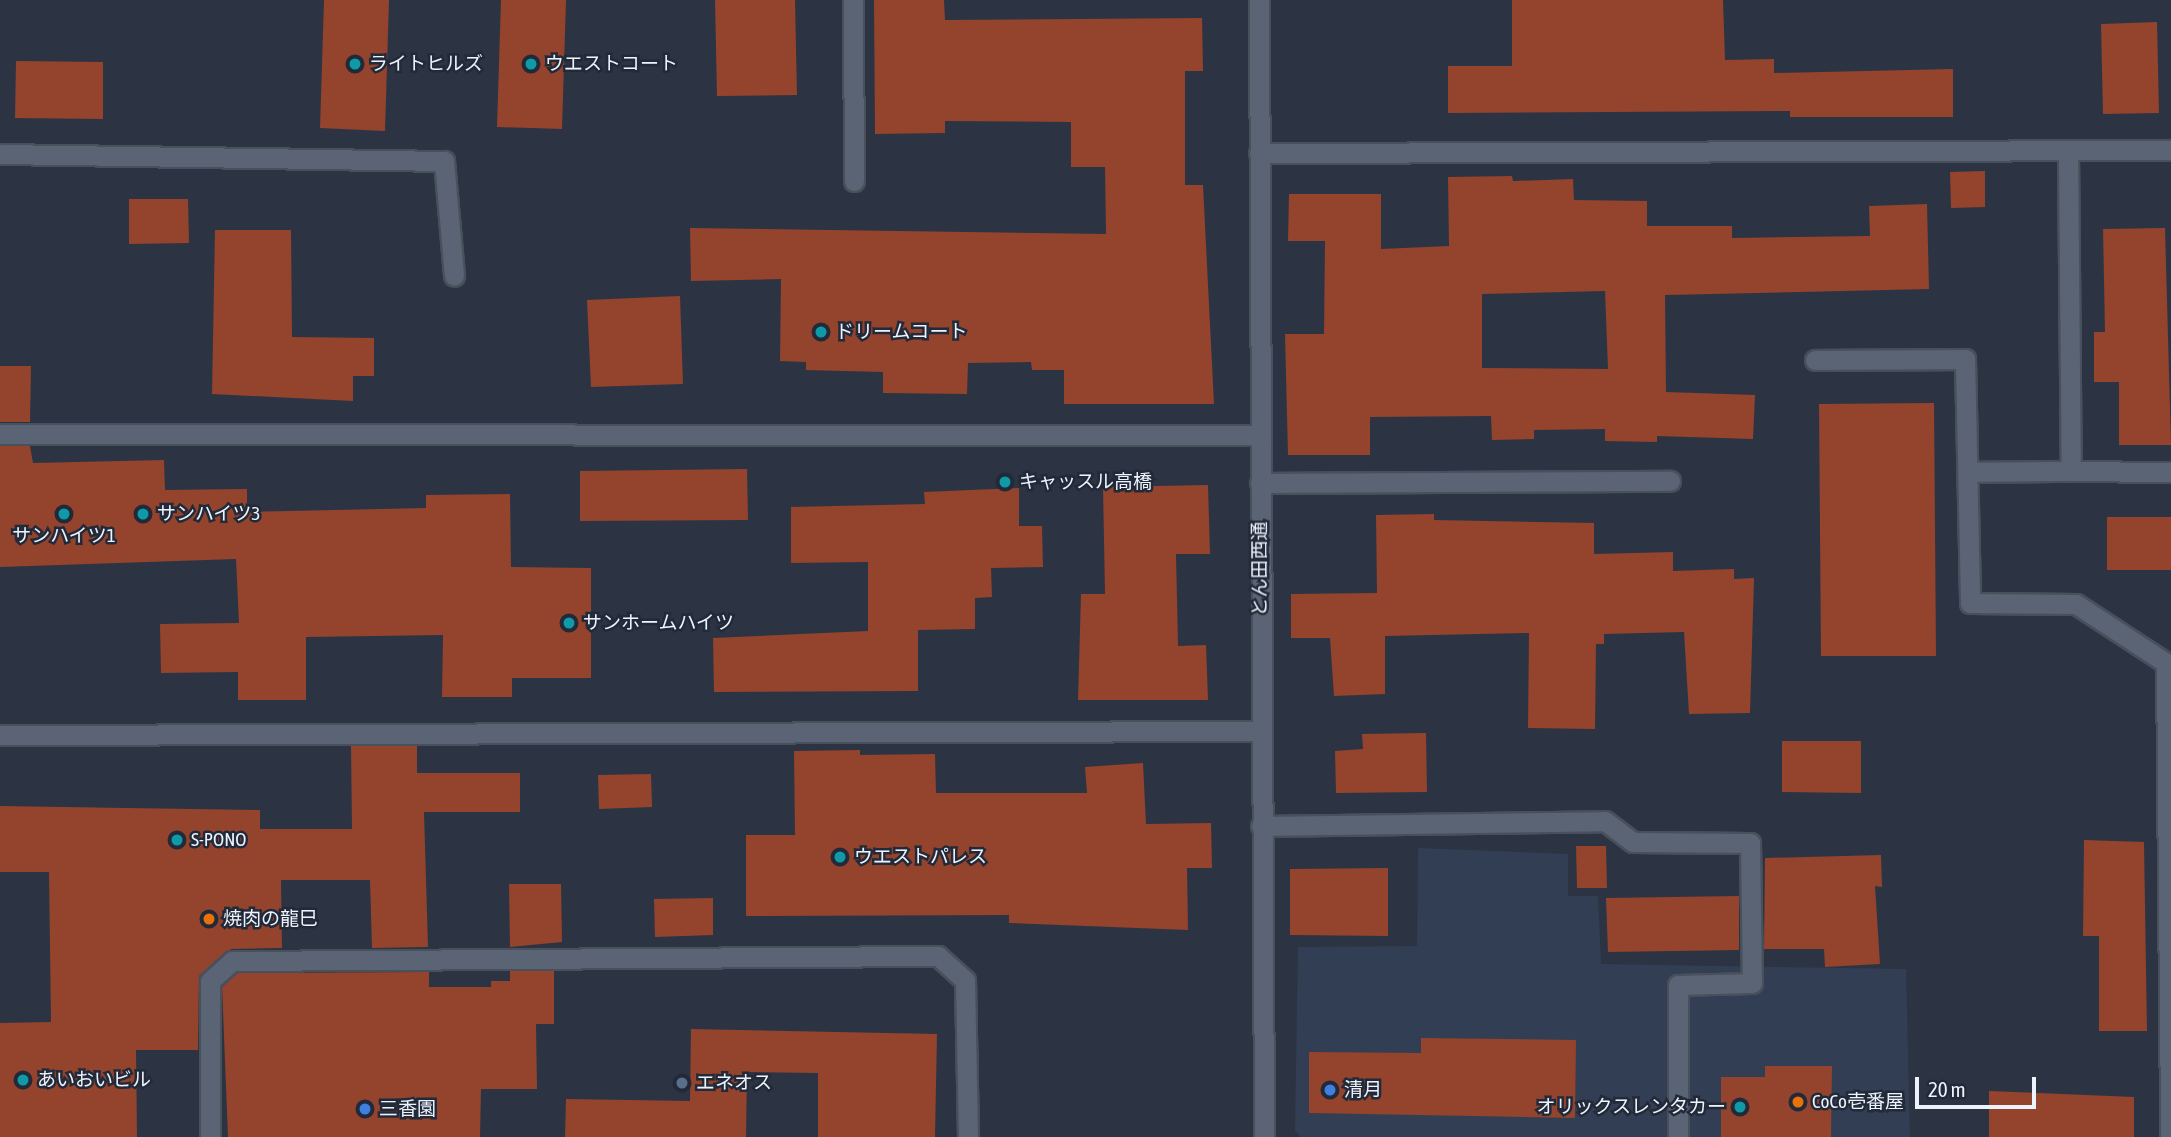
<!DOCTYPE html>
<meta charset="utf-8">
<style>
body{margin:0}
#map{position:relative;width:2171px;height:1137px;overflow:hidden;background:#2c3443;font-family:"Asap Condensed","Noto Sans JP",sans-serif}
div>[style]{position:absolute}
.built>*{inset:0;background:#323e53}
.building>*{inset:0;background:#94432d}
.roads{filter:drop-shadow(2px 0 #48505c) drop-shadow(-2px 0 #48505c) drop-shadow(0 2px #48505c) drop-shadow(0 -2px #48505c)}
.service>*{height:19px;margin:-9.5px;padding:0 9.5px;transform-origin:9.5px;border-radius:9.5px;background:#5b6475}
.minor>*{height:19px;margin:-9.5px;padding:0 9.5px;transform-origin:9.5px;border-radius:9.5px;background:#5b6475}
.dots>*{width:19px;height:19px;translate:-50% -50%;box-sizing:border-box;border:4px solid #222a39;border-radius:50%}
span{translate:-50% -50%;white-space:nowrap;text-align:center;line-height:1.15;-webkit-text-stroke:5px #222a39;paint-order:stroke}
.poi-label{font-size:19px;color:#edf3fc}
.left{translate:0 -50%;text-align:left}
.right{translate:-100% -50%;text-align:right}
.street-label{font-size:19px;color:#edf3fc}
.scale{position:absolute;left:1915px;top:1077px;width:121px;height:32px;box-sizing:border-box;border:4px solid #edf3fc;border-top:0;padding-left:9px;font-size:21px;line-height:24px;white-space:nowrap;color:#edf3fc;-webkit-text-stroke:5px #222a39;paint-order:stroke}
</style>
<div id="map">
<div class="built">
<div style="clip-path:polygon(1418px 848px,1568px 854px,1568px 896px,1598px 896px,1601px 964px,1906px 969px,1910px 1137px,1301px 1137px,1295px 1130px,1298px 947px,1417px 946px)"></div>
</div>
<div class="building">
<div style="clip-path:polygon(324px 0,389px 0,385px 131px,320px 128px)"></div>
<div style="clip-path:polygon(501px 0,566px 0,562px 129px,497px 127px)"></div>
<div style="clip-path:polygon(715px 0,795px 0,797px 95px,717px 96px)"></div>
<div style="clip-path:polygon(874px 0,944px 0,945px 20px,1202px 18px,1203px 71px,1185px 71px,1185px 185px,1203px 185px,1214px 404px,1064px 404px,1064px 370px,1032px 370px,1031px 362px,968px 363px,967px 394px,883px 393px,883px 372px,806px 370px,806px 362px,780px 361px,781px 279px,691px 281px,690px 228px,1106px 234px,1105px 167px,1071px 167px,1071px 122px,945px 121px,945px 133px,875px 134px)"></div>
<div style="clip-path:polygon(1512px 0,1723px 0,1725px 60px,1774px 59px,1774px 73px,1953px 69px,1953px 117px,1790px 117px,1790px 111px,1448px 113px,1448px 66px,1512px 66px)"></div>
<div style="clip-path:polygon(2157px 22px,2159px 113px,2103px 114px,2101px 24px)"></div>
<div style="clip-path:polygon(16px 61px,103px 62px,103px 119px,15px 118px)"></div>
<div style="clip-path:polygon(1985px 171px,1985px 207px,1951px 208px,1950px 172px)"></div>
<div style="clip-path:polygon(evenodd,1512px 176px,1513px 181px,1573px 179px,1574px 200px,1647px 201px,1647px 226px,1732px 226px,1732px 238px,1870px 236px,1869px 206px,1927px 204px,1929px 289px,1665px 295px,1666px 392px,1755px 395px,1753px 439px,1657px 436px,1657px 442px,1605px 441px,1605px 429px,1534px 430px,1534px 439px,1492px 440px,1491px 416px,1370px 417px,1370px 455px,1288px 455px,1285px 334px,1324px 334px,1325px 241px,1288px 241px,1289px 194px,1381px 194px,1381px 249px,1449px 246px,1448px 177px,1512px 176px,1605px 291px,1608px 369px,1482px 368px,1482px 294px,1605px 291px)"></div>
<div style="clip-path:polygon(129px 199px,188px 199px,189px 243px,129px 244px)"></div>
<div style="clip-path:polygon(2165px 228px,2171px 445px,2119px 445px,2119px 382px,2094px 382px,2094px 332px,2105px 332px,2103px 229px)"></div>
<div style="clip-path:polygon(215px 230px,291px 230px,292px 337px,374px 338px,374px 376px,353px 376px,353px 401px,212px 394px)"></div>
<div style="clip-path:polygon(680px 296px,683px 384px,591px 387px,587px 300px)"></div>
<div style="clip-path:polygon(0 366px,31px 366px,30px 422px,0 422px)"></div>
<div style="clip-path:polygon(1934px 403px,1936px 656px,1821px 656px,1819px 404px)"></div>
<div style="clip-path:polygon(0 446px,30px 446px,33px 463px,164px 460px,165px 490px,247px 489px,247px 512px,426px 508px,426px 495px,510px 494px,511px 567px,591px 568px,591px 678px,512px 678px,512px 697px,442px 697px,443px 635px,306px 637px,306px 700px,238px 700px,238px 672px,161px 673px,160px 624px,239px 623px,236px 559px,0 567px)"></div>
<div style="clip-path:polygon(747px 469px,748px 520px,580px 521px,580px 471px)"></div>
<div style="clip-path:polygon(1208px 485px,1210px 554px,1176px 554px,1178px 646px,1206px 645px,1208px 700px,1078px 700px,1081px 594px,1105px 594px,1103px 487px)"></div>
<div style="clip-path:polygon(1019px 488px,1019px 526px,1042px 526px,1043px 567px,991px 568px,992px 597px,975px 598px,975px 629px,918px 630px,918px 691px,714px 692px,713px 638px,868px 631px,868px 562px,791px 563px,791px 507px,925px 504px,924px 492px)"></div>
<div style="clip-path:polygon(1434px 514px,1434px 520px,1594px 523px,1594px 554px,1673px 552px,1673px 571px,1734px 569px,1734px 579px,1754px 578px,1750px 713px,1689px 714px,1684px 632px,1604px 634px,1604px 644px,1596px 644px,1595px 729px,1528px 728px,1529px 633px,1385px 636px,1385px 694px,1334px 696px,1330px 638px,1291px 638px,1291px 594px,1377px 593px,1376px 515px)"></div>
<div style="clip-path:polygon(2107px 517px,2171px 517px,2171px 570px,2107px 570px)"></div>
<div style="clip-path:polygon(1426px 733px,1427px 792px,1336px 793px,1335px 751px,1363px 749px,1362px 734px)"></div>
<div style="clip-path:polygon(1782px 741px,1861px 741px,1861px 793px,1782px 792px)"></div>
<div style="clip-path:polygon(351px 746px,417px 746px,417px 773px,520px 773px,520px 812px,424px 812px,428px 947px,372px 948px,370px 880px,281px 880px,282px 948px,231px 949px,199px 976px,198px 1050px,136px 1050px,137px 1137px,0 1137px,0 1023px,51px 1022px,49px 872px,0 872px,0 806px,260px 810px,260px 829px,352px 829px)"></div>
<div style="clip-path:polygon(860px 750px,860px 755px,935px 754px,936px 793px,1087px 793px,1085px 767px,1143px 763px,1146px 824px,1211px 823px,1212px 868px,1187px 868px,1188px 930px,1009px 923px,1009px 915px,746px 916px,746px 835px,795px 835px,794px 751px)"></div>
<div style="clip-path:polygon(651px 774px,652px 807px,599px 809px,598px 775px)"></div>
<div style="clip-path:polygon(2084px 840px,2144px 842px,2147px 1031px,2099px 1031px,2099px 936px,2083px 936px)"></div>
<div style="clip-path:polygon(1576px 846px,1606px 846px,1607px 888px,1577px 888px)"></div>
<div style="clip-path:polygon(1881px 855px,1882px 887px,1875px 886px,1880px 964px,1825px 967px,1824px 949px,1764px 949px,1765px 858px)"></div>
<div style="clip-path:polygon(1388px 868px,1388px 936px,1290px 935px,1290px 869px)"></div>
<div style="clip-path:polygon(509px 884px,561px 884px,562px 942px,510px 947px)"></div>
<div style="clip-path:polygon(1739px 896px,1739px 950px,1608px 952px,1606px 898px)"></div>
<div style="clip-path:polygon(713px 898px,713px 935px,655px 937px,654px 899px)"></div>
<div style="clip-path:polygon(510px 971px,554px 971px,554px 1024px,536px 1024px,537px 1089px,481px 1089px,480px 1137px,228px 1137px,222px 986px,237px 973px,429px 972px,429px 987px,491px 987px,491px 981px,510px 981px)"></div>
<div style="clip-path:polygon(691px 1029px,937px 1034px,935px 1137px,818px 1137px,818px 1073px,747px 1072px,746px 1137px,565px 1137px,566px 1099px,690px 1101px)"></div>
<div style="clip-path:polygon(1421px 1038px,1576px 1040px,1575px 1118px,1309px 1113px,1309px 1052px,1421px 1053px)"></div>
<div style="clip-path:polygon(1765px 1066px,1832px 1066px,1831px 1137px,1721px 1137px,1721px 1077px,1765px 1077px)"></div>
<div style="clip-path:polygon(1989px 1091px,2134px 1097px,2134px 1137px,1989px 1137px)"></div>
</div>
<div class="roads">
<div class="service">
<div style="left:853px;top:0;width:181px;rotate:89.7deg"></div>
<div style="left:0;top:154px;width:444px;rotate:0.9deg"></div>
<div style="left:444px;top:161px;width:115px;rotate:85deg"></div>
<div style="left:1815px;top:360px;width:150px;rotate:-0.4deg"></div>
<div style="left:1965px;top:359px;width:244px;rotate:88.8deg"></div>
<div style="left:1970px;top:603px;width:106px;rotate:0.5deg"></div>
<div style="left:2076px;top:604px;width:108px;rotate:33.2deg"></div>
<div style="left:2166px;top:663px;width:474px;rotate:89.5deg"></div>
<div style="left:1968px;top:472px;width:103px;rotate:-0.6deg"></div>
<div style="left:1261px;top:826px;width:344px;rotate:-0.8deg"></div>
<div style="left:1605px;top:821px;width:35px;rotate:37deg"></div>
<div style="left:1633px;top:842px;width:117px;rotate:0.5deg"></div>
<div style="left:1750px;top:843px;width:140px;rotate:89.2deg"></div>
<div style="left:1752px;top:983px;width:74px;rotate:178.5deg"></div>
<div style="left:1678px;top:985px;width:152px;rotate:90deg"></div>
<div style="left:210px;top:1137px;width:156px;rotate:-90deg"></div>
<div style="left:210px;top:981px;width:30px;rotate:-42deg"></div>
<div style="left:232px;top:961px;width:706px;rotate:-0.41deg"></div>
<div style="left:938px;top:956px;width:36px;rotate:42deg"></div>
<div style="left:965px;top:980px;width:157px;rotate:88.9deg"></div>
</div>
<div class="minor">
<div style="left:1259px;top:0;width:1137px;rotate:89.75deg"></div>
<div style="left:2068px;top:151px;width:320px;rotate:89.5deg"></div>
<div style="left:2071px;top:471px;width:100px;rotate:0.6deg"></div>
<div style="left:1259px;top:153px;width:912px;rotate:-0.19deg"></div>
<div style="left:0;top:434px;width:1260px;rotate:0.05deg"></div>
<div style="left:1260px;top:483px;width:410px;rotate:-0.3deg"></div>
<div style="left:0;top:735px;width:1261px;rotate:-0.18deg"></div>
</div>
</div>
<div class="dots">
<div style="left:355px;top:64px;background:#0f9aa8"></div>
<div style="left:531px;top:64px;background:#0f9aa8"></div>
<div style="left:821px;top:332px;background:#0f9aa8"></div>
<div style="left:1005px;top:482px;background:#0f9aa8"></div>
<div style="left:64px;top:514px;background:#0f9aa8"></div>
<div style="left:143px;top:514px;background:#0f9aa8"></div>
<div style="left:569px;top:623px;background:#0f9aa8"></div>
<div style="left:177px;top:840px;background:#0f9aa8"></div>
<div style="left:840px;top:857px;background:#0f9aa8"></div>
<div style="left:209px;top:919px;background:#e8710a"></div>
<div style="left:23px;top:1080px;background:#0f9aa8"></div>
<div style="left:682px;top:1083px;background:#5c6f8a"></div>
<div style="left:1330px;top:1090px;background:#3f7fe0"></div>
<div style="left:1798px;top:1102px;background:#e8710a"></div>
<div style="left:1740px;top:1107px;background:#0f9aa8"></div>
<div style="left:365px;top:1109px;background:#3f7fe0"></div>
</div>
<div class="poi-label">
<span class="left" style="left:369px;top:64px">ライトヒルズ</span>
<span class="left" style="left:545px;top:64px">ウエストコート</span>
<span class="left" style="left:835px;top:332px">ドリームコート</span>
<span class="left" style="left:1019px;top:482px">キャッスル高橋</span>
<span class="left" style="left:157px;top:514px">サンハイツ3</span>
<span style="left:64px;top:536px">サンハイツ1</span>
<span class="left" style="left:583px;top:623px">サンホームハイツ</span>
<span class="left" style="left:191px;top:840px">S-PONO</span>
<span class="left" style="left:854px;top:857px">ウエストパレス</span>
<span class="left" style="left:223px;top:919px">焼肉の龍巳</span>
<span class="left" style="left:37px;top:1080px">あいおいビル</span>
<span class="left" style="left:696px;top:1083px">エネオス</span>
<span class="left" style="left:1344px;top:1090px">清月</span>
<span class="left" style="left:1812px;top:1102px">CoCo壱番屋</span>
<span class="right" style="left:1726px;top:1107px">オリックスレンタカー</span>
<span class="left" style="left:379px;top:1109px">三香園</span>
</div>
<div class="street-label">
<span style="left:1260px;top:569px;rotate:-90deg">とん田西通</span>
</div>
<div class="scale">20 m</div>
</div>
